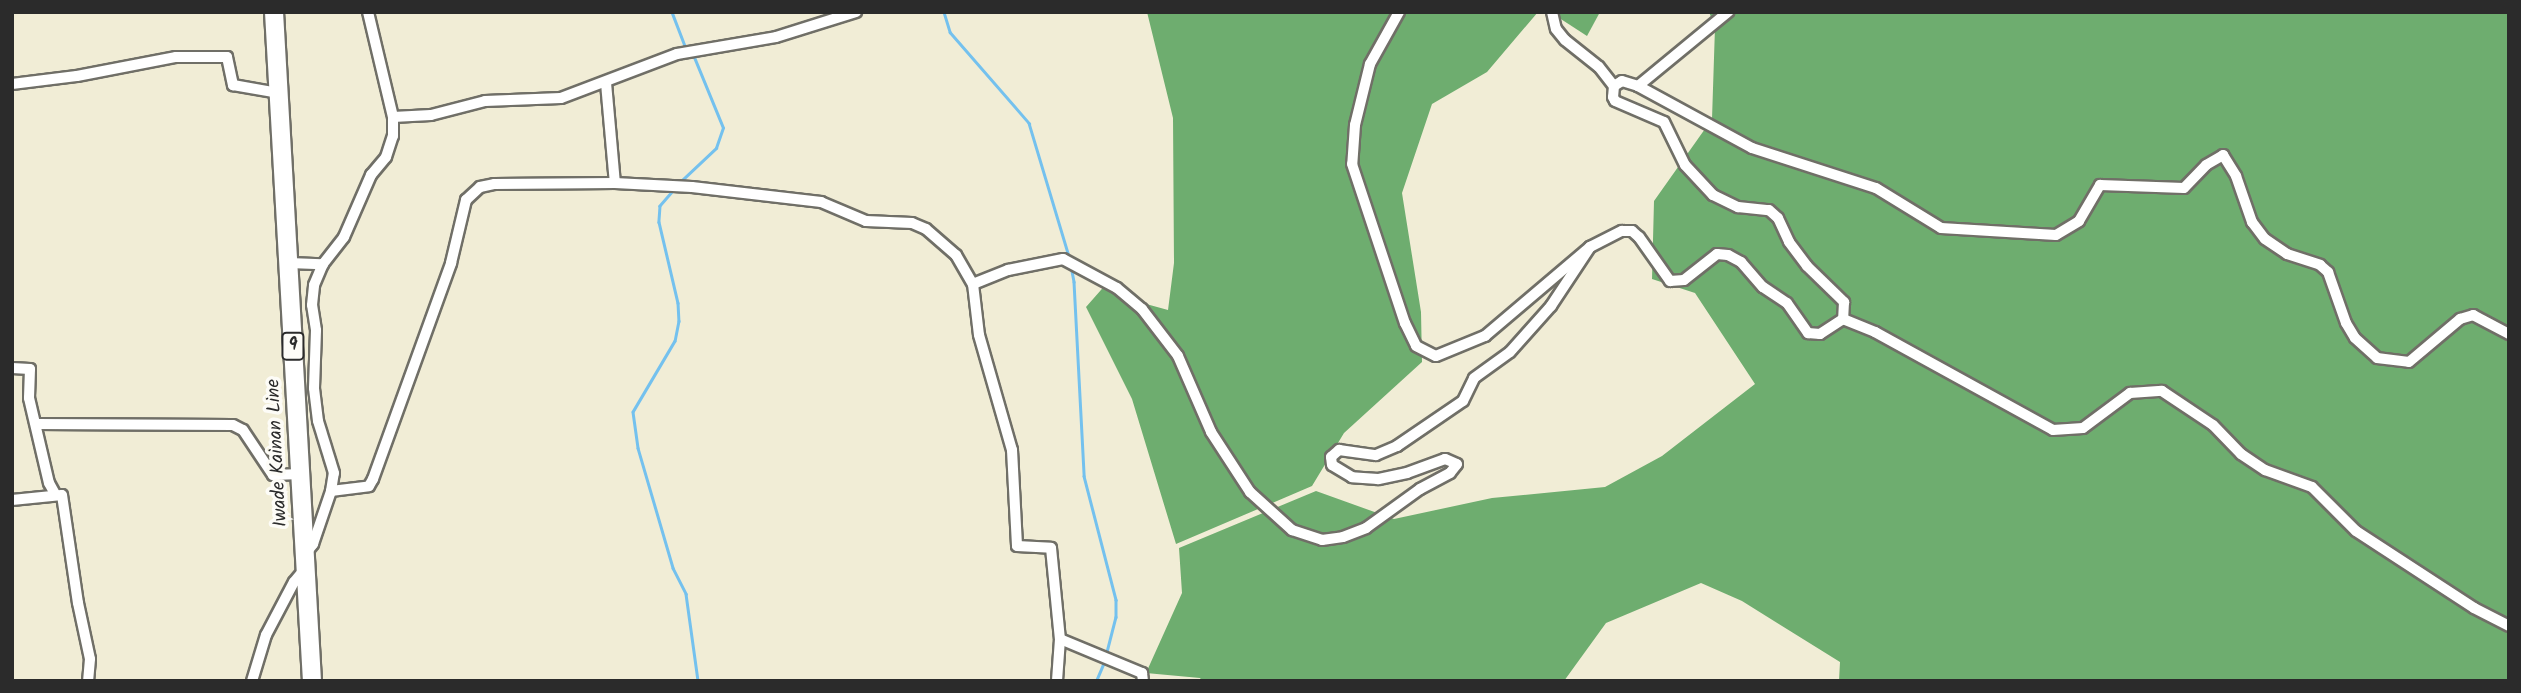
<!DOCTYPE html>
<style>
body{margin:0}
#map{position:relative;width:2521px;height:693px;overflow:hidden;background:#f1edd6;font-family:Kalam,sans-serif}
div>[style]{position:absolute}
.forest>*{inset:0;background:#6ead6f}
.stream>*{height:2.5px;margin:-1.25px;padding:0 1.25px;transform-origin:1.25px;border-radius:1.25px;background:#74c1ee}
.roads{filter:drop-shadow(2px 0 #706f67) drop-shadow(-2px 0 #706f67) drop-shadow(0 2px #706f67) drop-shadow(0 -2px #706f67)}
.minor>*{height:10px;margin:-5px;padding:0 5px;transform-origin:5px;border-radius:5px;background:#fff}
.primary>*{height:18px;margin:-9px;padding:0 9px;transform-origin:9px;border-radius:9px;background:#fff}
span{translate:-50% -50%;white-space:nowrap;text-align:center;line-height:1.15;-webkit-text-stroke:7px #fdfcf7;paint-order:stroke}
.shield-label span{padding:2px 5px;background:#fdfcf7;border:2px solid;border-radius:5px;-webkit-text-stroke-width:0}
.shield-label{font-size:18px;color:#2b2b2b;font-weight:700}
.street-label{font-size:19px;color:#2b2b2b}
.frame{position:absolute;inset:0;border:14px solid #2b2b2b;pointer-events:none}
</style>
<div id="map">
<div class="forest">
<div style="clip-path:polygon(1147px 12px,1538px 12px,1487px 72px,1432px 104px,1402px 193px,1421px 312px,1422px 362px,1344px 433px,1312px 486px,1176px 544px,1132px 399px,1086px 307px,1108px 282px,1128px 299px,1168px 310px,1174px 263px,1173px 118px)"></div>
<div style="clip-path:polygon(1550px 12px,1600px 12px,1587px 36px)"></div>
<div style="clip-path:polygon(1709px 12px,2509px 12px,2509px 681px,1839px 681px,1840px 662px,1742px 601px,1701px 583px,1606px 623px,1564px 681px,1202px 681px,1200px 678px,1146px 673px,1182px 593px,1179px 548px,1316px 491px,1394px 519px,1492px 498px,1605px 487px,1662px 456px,1755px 384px,1695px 293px,1652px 279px,1654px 201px,1712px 119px,1715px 27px)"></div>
</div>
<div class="stream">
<div style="left:672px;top:12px;width:39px;rotate:69deg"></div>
<div style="left:944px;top:12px;width:21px;rotate:73deg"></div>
<div style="left:950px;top:32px;width:121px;rotate:49deg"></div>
<div style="left:1029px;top:123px;width:139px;rotate:73.3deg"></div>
<div style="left:679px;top:183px;width:51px;rotate:-43.4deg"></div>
<div style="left:716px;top:148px;width:21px;rotate:-71deg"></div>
<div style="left:723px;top:128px;width:79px;rotate:-112.3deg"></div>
<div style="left:673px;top:191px;width:20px;rotate:131deg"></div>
<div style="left:660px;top:206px;width:16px;rotate:94deg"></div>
<div style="left:659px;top:222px;width:83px;rotate:76.8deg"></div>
<div style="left:678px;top:303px;width:18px;rotate:87deg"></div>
<div style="left:679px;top:321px;width:20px;rotate:101deg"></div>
<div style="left:675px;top:341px;width:82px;rotate:120.6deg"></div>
<div style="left:633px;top:412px;width:36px;rotate:82deg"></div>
<div style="left:638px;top:448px;width:125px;rotate:73.7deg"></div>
<div style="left:673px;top:568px;width:29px;rotate:63deg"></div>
<div style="left:686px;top:594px;width:88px;rotate:82.1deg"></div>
<div style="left:1071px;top:266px;width:16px;rotate:79deg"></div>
<div style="left:1074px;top:282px;width:194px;rotate:87deg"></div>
<div style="left:1084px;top:476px;width:128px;rotate:75.5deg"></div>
<div style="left:1116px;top:600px;width:17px;rotate:90deg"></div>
<div style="left:1116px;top:617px;width:40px;rotate:104.4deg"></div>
<div style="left:1096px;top:681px;width:21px;rotate:-67deg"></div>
</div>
<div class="roads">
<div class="minor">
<div style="left:1399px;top:12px;width:60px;rotate:119.1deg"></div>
<div style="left:1370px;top:64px;width:63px;rotate:103.8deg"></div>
<div style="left:1355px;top:125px;width:39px;rotate:94deg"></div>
<div style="left:1352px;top:164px;width:168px;rotate:71.6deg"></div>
<div style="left:1405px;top:323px;width:25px;rotate:64deg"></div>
<div style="left:1416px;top:346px;width:22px;rotate:27deg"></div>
<div style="left:1436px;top:356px;width:53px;rotate:-22.2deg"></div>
<div style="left:1485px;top:336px;width:138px;rotate:-40.3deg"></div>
<div style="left:1590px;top:247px;width:36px;rotate:-27deg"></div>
<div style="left:1622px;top:231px;width:10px"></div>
<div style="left:1632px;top:231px;width:9px;rotate:41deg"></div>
<div style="left:1639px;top:237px;width:54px;rotate:54.8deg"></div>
<div style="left:1670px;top:281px;width:14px;rotate:-4deg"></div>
<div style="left:1684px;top:280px;width:42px;rotate:-38.2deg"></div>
<div style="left:1717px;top:254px;width:11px;rotate:5deg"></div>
<div style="left:1728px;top:255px;width:15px;rotate:28deg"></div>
<div style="left:1741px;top:262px;width:33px;rotate:49deg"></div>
<div style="left:1763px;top:287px;width:29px;rotate:34deg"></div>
<div style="left:1787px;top:303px;width:37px;rotate:55deg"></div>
<div style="left:1808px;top:333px;width:12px;rotate:5deg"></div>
<div style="left:1820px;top:334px;width:27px;rotate:-33deg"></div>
<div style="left:1552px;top:12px;width:17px;rotate:77deg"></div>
<div style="left:1556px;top:29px;width:14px;rotate:51deg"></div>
<div style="left:1565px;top:40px;width:43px;rotate:38.5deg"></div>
<div style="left:1599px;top:67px;width:24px;rotate:52deg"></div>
<div style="left:1614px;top:86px;width:11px;rotate:95deg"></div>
<div style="left:1613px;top:97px;width:4px;rotate:63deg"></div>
<div style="left:1615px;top:101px;width:53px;rotate:23.2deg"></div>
<div style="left:1664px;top:122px;width:48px;rotate:64deg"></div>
<div style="left:1685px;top:165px;width:41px;rotate:47deg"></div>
<div style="left:1713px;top:195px;width:28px;rotate:26deg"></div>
<div style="left:1738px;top:207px;width:31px;rotate:6deg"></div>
<div style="left:1769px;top:210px;width:12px;rotate:42deg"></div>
<div style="left:1778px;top:218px;width:26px;rotate:65deg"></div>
<div style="left:1789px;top:242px;width:30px;rotate:53deg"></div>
<div style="left:1807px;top:266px;width:52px;rotate:44.2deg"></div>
<div style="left:1844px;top:302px;width:17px;rotate:93deg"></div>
<div style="left:606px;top:83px;width:100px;rotate:84.9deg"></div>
<div style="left:12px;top:84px;width:65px;rotate:-7deg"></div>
<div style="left:77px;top:76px;width:101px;rotate:-10.9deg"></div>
<div style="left:176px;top:57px;width:51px"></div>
<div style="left:227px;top:57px;width:29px;rotate:78deg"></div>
<div style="left:233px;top:85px;width:47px;rotate:9.9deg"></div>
<div style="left:1614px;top:86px;width:9px;rotate:-32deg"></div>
<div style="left:1622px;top:81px;width:17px;rotate:17deg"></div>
<div style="left:1638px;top:86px;width:130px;rotate:28.5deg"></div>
<div style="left:1752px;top:148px;width:130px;rotate:17.9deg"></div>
<div style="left:1876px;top:188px;width:76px;rotate:31.6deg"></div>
<div style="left:1941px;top:228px;width:115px;rotate:3.5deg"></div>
<div style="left:2056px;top:235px;width:27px;rotate:-31deg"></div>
<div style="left:2079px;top:221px;width:42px;rotate:-59.7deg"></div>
<div style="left:2100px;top:185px;width:84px;rotate:2deg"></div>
<div style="left:2184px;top:188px;width:32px;rotate:-46deg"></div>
<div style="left:2206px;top:165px;width:20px;rotate:-30deg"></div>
<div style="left:2223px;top:155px;width:25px;rotate:58deg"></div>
<div style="left:2236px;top:176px;width:49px;rotate:70.8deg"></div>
<div style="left:2252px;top:222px;width:21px;rotate:53deg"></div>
<div style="left:2265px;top:239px;width:27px;rotate:34deg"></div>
<div style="left:2287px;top:254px;width:35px;rotate:18deg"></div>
<div style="left:2320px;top:265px;width:11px;rotate:41deg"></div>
<div style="left:2328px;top:272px;width:54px;rotate:70.6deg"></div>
<div style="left:2346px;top:323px;width:17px;rotate:59deg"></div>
<div style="left:2355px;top:338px;width:30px;rotate:42deg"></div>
<div style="left:2377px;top:358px;width:32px;rotate:7deg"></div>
<div style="left:2409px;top:362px;width:67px;rotate:-40.1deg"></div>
<div style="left:2460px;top:319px;width:14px;rotate:-17deg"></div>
<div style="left:2473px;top:315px;width:41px;rotate:27.8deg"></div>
<div style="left:1638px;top:86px;width:117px;rotate:-39.4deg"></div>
<div style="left:393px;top:117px;width:38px;rotate:-3deg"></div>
<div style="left:431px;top:115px;width:56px;rotate:-14.5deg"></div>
<div style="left:485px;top:101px;width:76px;rotate:-2.3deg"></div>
<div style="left:561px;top:98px;width:124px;rotate:-20.8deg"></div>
<div style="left:677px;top:54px;width:100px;rotate:-9.7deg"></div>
<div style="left:776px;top:37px;width:84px;rotate:-17.4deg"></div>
<div style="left:288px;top:263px;width:35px;rotate:2deg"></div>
<div style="left:973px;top:284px;width:38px;rotate:-22deg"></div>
<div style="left:1008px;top:270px;width:56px;rotate:-11.3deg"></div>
<div style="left:1063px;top:259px;width:61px;rotate:28.2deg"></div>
<div style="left:1117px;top:288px;width:33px;rotate:40deg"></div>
<div style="left:1142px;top:309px;width:59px;rotate:52.5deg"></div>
<div style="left:1178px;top:356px;width:83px;rotate:66.5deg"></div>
<div style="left:1211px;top:432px;width:72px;rotate:57deg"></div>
<div style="left:1250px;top:492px;width:57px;rotate:42.1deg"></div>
<div style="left:1292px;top:530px;width:32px;rotate:18deg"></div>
<div style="left:1322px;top:540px;width:21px;rotate:-8deg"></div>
<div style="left:1343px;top:537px;width:25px;rotate:-21deg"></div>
<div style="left:1366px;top:528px;width:67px;rotate:-35.8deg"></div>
<div style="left:1420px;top:489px;width:34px;rotate:-28deg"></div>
<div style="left:1450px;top:473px;width:11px;rotate:-52deg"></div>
<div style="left:1457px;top:464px;width:13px;rotate:-157deg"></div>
<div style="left:1445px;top:459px;width:40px;rotate:159.8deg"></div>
<div style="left:1407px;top:473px;width:30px;rotate:168deg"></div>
<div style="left:1378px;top:479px;width:26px;rotate:-176deg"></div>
<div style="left:1352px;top:477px;width:23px;rotate:-149deg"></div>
<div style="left:1332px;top:465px;width:8px;rotate:-97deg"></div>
<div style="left:1331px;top:457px;width:11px;rotate:-41deg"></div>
<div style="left:1339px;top:450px;width:37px;rotate:8deg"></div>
<div style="left:1376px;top:455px;width:23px;rotate:-23deg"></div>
<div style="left:1397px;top:446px;width:80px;rotate:-34.3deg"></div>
<div style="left:1463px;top:401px;width:25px;rotate:-64deg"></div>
<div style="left:1474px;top:378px;width:44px;rotate:-35.8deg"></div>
<div style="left:1510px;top:352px;width:62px;rotate:-48.3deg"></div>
<div style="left:1551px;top:306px;width:71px;rotate:-56.5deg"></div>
<div style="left:1843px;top:319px;width:35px;rotate:22deg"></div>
<div style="left:1875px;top:332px;width:203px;rotate:28.8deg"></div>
<div style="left:2053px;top:430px;width:30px;rotate:-4deg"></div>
<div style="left:2083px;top:428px;width:59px;rotate:-36.7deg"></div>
<div style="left:2130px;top:393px;width:32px;rotate:-4deg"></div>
<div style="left:2162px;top:391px;width:61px;rotate:33.7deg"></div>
<div style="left:2213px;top:425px;width:40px;rotate:46deg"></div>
<div style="left:2241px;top:454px;width:29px;rotate:34deg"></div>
<div style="left:2265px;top:470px;width:50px;rotate:19.9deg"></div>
<div style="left:2312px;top:487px;width:62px;rotate:45deg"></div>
<div style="left:2356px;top:531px;width:141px;rotate:33.1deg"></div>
<div style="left:2474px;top:608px;width:39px;rotate:27deg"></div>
<div style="left:12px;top:368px;width:18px;rotate:3deg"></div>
<div style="left:30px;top:369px;width:29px;rotate:92deg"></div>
<div style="left:29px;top:398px;width:87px;rotate:76.8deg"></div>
<div style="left:49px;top:483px;width:13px;rotate:61deg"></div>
<div style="left:37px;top:424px;width:196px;rotate:0.3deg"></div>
<div style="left:233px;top:425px;width:11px;rotate:27deg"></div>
<div style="left:243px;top:430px;width:54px;rotate:56.3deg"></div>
<div style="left:273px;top:475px;width:28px;rotate:-2deg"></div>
<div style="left:331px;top:491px;width:18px;rotate:-81deg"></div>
<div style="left:334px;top:473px;width:54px;rotate:-107.1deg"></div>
<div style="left:318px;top:421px;width:33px;rotate:-97deg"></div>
<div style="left:314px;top:388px;width:58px;rotate:-88deg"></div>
<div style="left:316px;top:330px;width:25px;rotate:-99deg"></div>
<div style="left:312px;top:305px;width:20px;rotate:-84deg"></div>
<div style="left:314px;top:285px;width:23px;rotate:-67deg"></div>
<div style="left:323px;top:264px;width:34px;rotate:-52deg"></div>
<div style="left:344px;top:237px;width:68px;rotate:-66.5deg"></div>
<div style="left:371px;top:175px;width:23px;rotate:-50deg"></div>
<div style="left:386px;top:157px;width:22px;rotate:-72deg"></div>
<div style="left:393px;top:136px;width:19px;rotate:-90deg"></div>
<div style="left:393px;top:117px;width:108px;rotate:-103.4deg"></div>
<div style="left:12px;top:500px;width:50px;rotate:-5.7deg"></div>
<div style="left:62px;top:495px;width:109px;rotate:81.6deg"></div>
<div style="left:78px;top:603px;width:57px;rotate:77.9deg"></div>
<div style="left:90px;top:659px;width:22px;rotate:95deg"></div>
<div style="left:305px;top:554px;width:13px;rotate:-51deg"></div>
<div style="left:313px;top:544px;width:56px;rotate:-71.2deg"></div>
<div style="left:331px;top:491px;width:38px;rotate:-7deg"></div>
<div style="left:369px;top:486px;width:8px;rotate:-60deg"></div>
<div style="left:373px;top:479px;width:230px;rotate:-70.1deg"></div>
<div style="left:451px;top:263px;width:65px;rotate:-76.6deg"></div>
<div style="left:466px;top:200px;width:19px;rotate:-43deg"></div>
<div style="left:480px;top:187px;width:14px;rotate:-12deg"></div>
<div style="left:494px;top:184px;width:121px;rotate:-0.5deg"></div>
<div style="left:615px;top:183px;width:77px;rotate:3deg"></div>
<div style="left:692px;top:187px;width:130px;rotate:6.6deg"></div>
<div style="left:821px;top:202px;width:49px;rotate:22.9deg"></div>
<div style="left:866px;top:221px;width:46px;rotate:2.5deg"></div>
<div style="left:912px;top:223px;width:15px;rotate:23deg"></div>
<div style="left:926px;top:229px;width:40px;rotate:41deg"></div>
<div style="left:956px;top:255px;width:34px;rotate:60deg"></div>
<div style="left:973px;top:284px;width:51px;rotate:83.3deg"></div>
<div style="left:979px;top:335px;width:120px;rotate:74deg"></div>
<div style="left:1012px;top:450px;width:96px;rotate:87deg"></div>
<div style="left:1017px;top:546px;width:34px;rotate:3deg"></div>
<div style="left:1051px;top:548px;width:91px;rotate:84.4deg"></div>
<div style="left:1060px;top:639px;width:42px;rotate:94.1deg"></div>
<div style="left:1060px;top:639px;width:89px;rotate:22.5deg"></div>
<div style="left:1142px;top:673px;width:8px;rotate:83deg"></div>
<div style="left:252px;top:681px;width:48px;rotate:-73.1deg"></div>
<div style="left:266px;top:635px;width:60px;rotate:-62.2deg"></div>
<div style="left:294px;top:582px;width:16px;rotate:-50deg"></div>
</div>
<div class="primary">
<div style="left:274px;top:12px;width:670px;rotate:86.75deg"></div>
</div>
</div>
<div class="shield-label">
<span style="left:293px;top:346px">9</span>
</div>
<div class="street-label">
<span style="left:278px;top:453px;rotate:-93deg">Iwade Kainan Line</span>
</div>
<div class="frame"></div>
</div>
